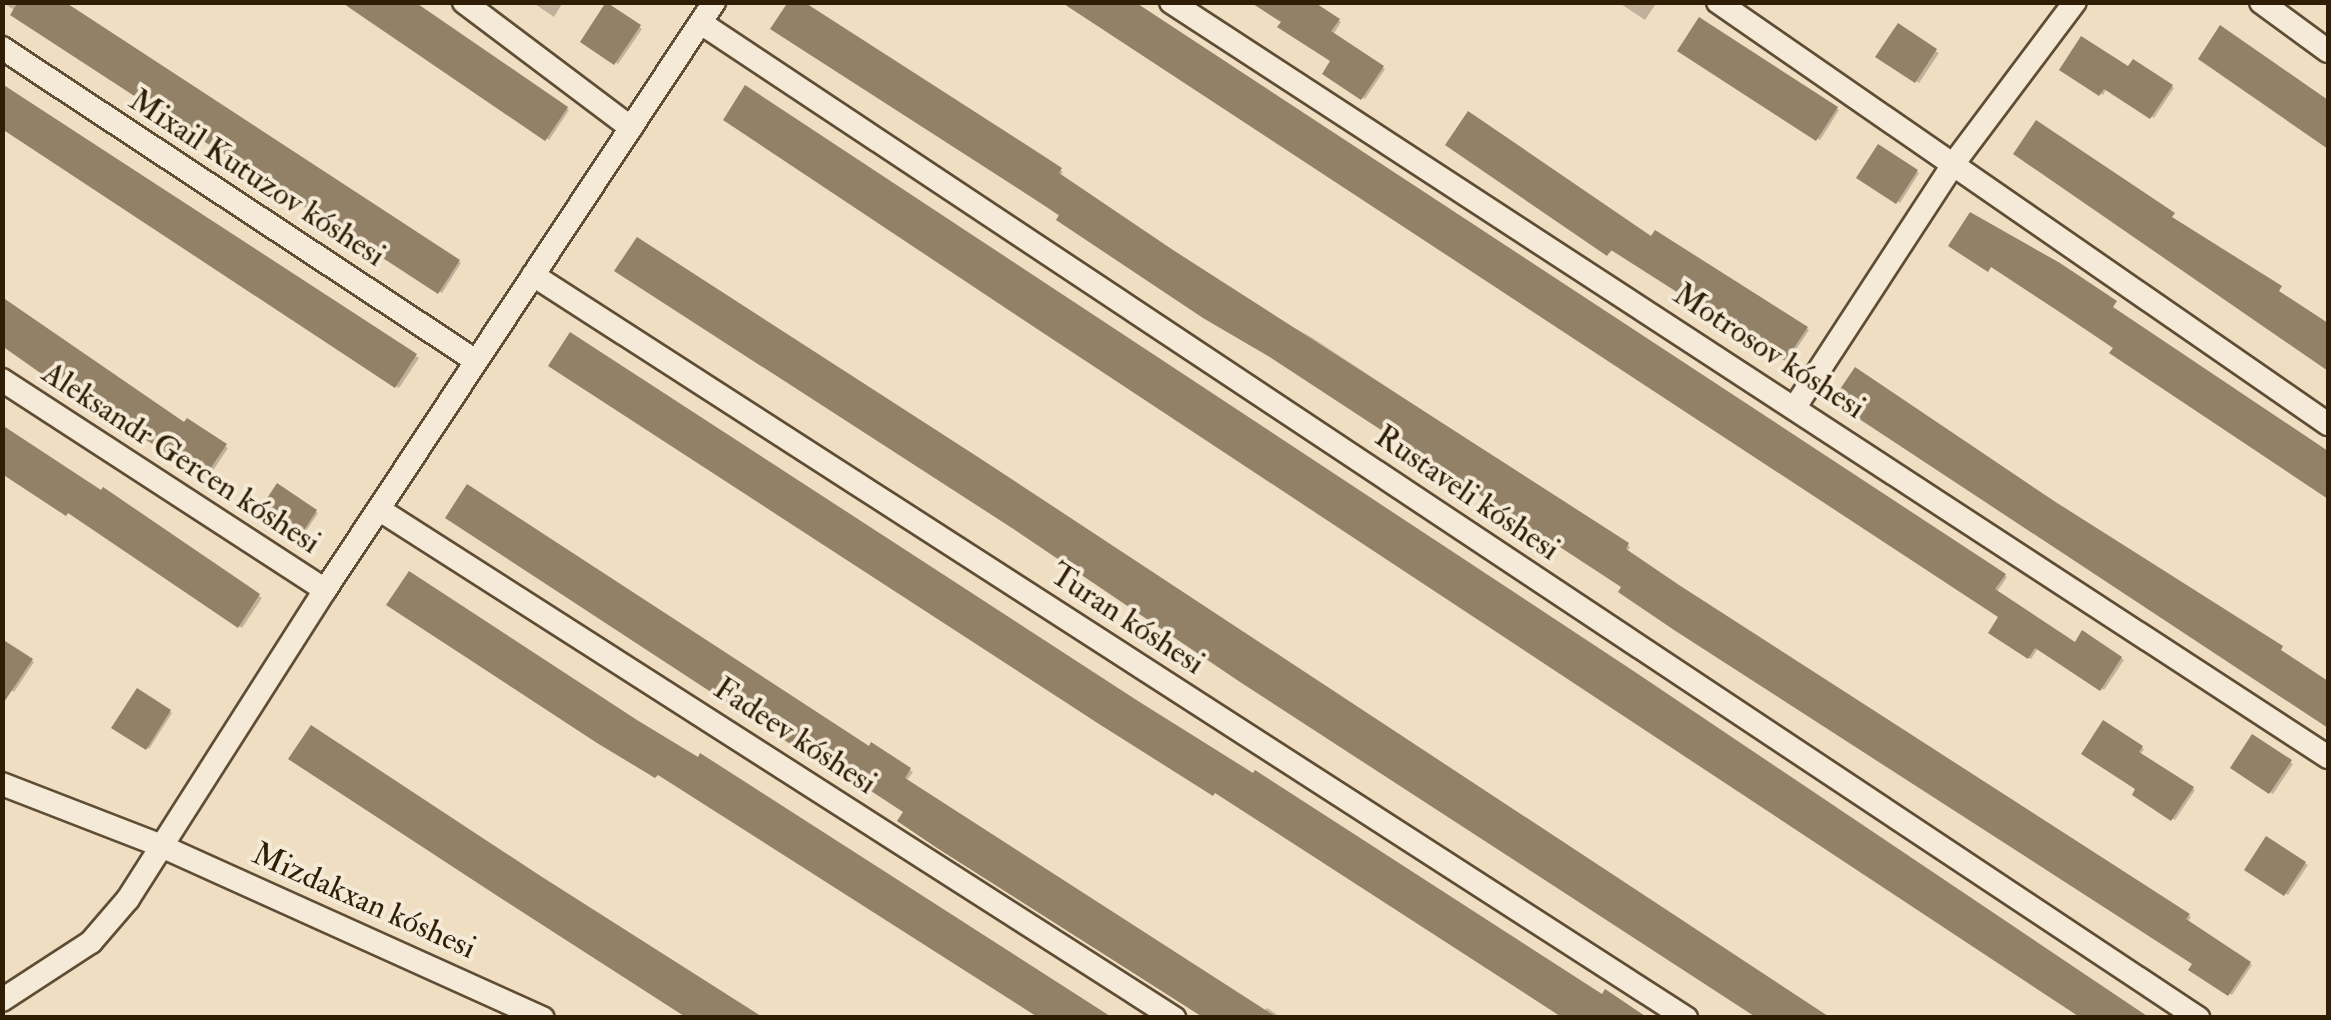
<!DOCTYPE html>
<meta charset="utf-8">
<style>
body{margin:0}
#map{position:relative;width:2331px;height:1020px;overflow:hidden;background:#efdec2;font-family:"IM FELL Double Pica",serif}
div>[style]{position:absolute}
.shadow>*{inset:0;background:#0003}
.building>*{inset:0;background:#938167}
.roads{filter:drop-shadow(2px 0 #5f4d34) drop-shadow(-2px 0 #5f4d34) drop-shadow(0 2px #5f4d34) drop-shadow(0 -2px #5f4d34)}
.street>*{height:22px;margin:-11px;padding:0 11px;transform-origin:11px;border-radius:11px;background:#f5ead7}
span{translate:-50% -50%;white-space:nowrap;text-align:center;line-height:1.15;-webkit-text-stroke:8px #f5ead7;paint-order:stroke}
.street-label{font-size:32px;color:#2f1d05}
.frame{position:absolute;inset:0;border:5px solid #2f1d05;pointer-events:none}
</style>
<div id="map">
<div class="shadow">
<div style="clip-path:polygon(2px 2px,64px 2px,461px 263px,442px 293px)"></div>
<div style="clip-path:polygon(350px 2px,411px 2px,569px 110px,549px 140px)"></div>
<div style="clip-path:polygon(532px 2px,563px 2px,554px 17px)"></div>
<div style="clip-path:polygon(800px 2px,1063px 172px,1060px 176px,1250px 304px,1311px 337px,1630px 547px,1627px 552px,1683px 590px,2191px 917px,2187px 923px,2252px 965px,2232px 995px,2192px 969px,2196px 963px,1625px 586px,1270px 353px,1164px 290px,984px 163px)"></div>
<div style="clip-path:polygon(1061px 2px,1131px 2px,2007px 577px,1996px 593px,2076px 645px,2083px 634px,2124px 660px,2104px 690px,2039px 647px,2031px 659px,1991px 633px,2002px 617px)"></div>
<div style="clip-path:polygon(1310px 2px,1341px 22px,1333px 35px,1385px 69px,1365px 99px,1325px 73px,1333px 61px,1284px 22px)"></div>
<div style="clip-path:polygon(1618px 2px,1657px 2px,1645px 20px)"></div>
<div style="clip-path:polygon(607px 6px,642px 29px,618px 64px,583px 41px)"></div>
<div style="clip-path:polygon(1700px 21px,1839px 110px,1820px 140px,1680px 51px)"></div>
<div style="clip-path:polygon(1898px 27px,1939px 53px,1919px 83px,1879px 57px)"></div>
<div style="clip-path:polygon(2134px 62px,2174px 88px,2154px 118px,2107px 88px,2103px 95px,2062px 69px,2129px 69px)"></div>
<div style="clip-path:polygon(2px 84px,419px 358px,399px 388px,2px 128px)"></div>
<div style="clip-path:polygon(1449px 145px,1652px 239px,1658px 234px,1809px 330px,1789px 360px,1615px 249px,1608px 254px)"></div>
<div style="clip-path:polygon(1879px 147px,1919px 173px,1900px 203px,1859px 177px)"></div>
<div style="clip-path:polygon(95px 409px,185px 426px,188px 422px,228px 448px,208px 478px)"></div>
<div style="clip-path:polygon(2px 471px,106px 492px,262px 598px,242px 628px,72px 512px)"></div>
<div style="clip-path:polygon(278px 487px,318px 513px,298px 543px,258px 517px)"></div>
<div style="clip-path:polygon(2px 642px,34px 662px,14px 692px,2px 685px)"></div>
<div style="clip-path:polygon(138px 691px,172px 713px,149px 749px,115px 727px)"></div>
<div style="clip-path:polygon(2104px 723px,2144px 749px,2140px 755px,2195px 790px,2175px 820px,2135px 794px,2139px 789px)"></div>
<div style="clip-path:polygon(2253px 738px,2293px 764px,2273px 794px,2233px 768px)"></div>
<div style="clip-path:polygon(872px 745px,913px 772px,906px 781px,1264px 1011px,1267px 1008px,1282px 1018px,1208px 1018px,907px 811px,870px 750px)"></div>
<div style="clip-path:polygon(2267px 839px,2308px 865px,2288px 895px,2247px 869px)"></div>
</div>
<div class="building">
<div style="clip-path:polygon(18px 2px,65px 2px,460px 260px,438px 294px,10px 15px)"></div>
<div style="clip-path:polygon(341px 2px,415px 2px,568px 107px,545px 141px)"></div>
<div style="clip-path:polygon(606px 2px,641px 25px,614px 65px,580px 42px)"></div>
<div style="clip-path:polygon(788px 2px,804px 2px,1022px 142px,1062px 168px,1059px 173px,1173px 250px,1629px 543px,1626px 549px,1679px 585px,2190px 914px,2186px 919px,2251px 962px,2228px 996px,2188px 970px,2192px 964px,1674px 630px,1618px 592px,1621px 587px,1268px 356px,1203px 318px,1056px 220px,1059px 215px,770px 29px)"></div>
<div style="clip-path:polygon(1061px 2px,1135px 2px,2006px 574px,1995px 589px,2075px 642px,2082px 630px,2122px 657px,2100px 691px,2035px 648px,2028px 659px,1988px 633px,1998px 617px)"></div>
<div style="clip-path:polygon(1250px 2px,1314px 2px,1340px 19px,1331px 31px,1384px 66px,1361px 100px,1322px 74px,1330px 61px,1277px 27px,1281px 22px)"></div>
<div style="clip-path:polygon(1699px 17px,1838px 107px,1816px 141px,1677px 51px)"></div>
<div style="clip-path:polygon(1898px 23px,1937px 49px,1915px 83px,1875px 57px)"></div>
<div style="clip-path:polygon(2220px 25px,2328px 100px,2328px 149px,2198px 59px)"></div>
<div style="clip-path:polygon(2081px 36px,2128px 66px,2133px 59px,2173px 85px,2150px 119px,2104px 89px,2099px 96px,2059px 70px)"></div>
<div style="clip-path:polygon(2px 84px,417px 354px,395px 388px,2px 129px)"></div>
<div style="clip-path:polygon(745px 85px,1635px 672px,2150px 1018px,2081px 1018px,1004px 307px,723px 120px)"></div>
<div style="clip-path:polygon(1468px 111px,1651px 236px,1655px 230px,1808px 327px,1785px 361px,1611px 250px,1607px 256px,1445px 145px)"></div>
<div style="clip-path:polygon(2036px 120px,2175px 213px,2172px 217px,2282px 286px,2279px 291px,2328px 323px,2328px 371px,2013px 154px)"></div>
<div style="clip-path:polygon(1878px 144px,1918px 170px,1896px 204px,1856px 178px)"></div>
<div style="clip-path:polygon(1970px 212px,2060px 263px,2117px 301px,2113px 307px,2328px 451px,2328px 499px,2109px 353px,2113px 348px,2055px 309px,1991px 267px,1988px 272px,1948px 246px)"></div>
<div style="clip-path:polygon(637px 237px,981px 459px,1831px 1018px,1757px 1018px,1240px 682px,1015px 530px,614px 271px)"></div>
<div style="clip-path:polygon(2px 297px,184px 422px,187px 418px,227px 444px,204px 478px,136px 433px,133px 438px,2px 346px)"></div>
<div style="clip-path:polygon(570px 332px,1138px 701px,1253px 773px,1255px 770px,1602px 994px,1605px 989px,1648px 1018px,1563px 1018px,1215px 793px,1213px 796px,1099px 724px,548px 366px)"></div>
<div style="clip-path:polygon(1855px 367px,2054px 501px,2283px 646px,2281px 650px,2328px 681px,2328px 728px,1832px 401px)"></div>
<div style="clip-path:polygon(2px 425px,101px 490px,103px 487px,260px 594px,238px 628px,68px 513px,66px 516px,2px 474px)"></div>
<div style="clip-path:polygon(277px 483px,317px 510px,295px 544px,255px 517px)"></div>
<div style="clip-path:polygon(467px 484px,869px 746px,871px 742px,911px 768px,905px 778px,1278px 1018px,1204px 1018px,937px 848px,897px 821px,903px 812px,836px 768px,833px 772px,445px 518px)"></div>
<div style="clip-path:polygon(409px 571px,637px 720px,698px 757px,700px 753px,1113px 1018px,1039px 1018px,658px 775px,655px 778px,597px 743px,386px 605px)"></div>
<div style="clip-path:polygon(2px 639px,33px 659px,2px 705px)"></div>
<div style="clip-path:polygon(137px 688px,171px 710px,146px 750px,111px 728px)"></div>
<div style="clip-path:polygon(2103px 720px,2143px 746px,2139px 752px,2194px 787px,2171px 821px,2132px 795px,2135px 789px,2081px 754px)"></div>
<div style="clip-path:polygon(311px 725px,539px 875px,764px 1018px,687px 1018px,499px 897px,288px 759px)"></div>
<div style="clip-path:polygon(2252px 734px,2292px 760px,2269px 794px,2230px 768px)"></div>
<div style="clip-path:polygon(2266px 836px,2306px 862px,2284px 896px,2244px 870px)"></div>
</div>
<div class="roads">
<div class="street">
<div style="left:464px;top:2px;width:209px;rotate:37deg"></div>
<div style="left:1171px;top:2px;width:1382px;rotate:33.13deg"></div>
<div style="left:1718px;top:2px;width:742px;rotate:34.68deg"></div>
<div style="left:2261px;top:2px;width:83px;rotate:36.2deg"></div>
<div style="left:701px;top:23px;width:1798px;rotate:33.61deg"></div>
<div style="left:2px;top:48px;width:568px;rotate:33.44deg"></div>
<div style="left:533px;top:275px;width:1372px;rotate:32.8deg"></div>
<div style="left:2px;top:380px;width:385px;rotate:33deg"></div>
<div style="left:1795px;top:407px;width:291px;rotate:-56.9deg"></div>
<div style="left:1954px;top:163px;width:201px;rotate:-53.1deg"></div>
<div style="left:380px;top:510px;width:943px;rotate:32.61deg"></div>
<div style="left:2px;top:784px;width:168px;rotate:21.2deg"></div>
<div style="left:159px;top:845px;width:421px;rotate:24.3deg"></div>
<div style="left:2px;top:1000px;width:106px;rotate:-33.1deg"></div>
<div style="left:91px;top:942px;width:57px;rotate:-49.3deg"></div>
<div style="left:128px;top:899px;width:366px;rotate:-57.5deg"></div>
<div style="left:325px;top:590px;width:705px;rotate:-56.51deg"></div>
</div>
</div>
<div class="street-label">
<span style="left:257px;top:178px;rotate:33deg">Mixail Kutuzov kóshesi</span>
<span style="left:1769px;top:351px;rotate:33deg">Motrosov kóshesi</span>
<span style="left:181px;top:458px;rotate:33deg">Aleksandr Gercen kóshesi</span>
<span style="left:1467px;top:493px;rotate:34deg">Rustaveli kóshesi</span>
<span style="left:1127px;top:619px;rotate:33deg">Turan kóshesi</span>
<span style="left:795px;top:736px;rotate:33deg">Fadeev kóshesi</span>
<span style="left:364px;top:901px;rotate:24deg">Mizdakxan kóshesi</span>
</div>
<div class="frame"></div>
</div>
